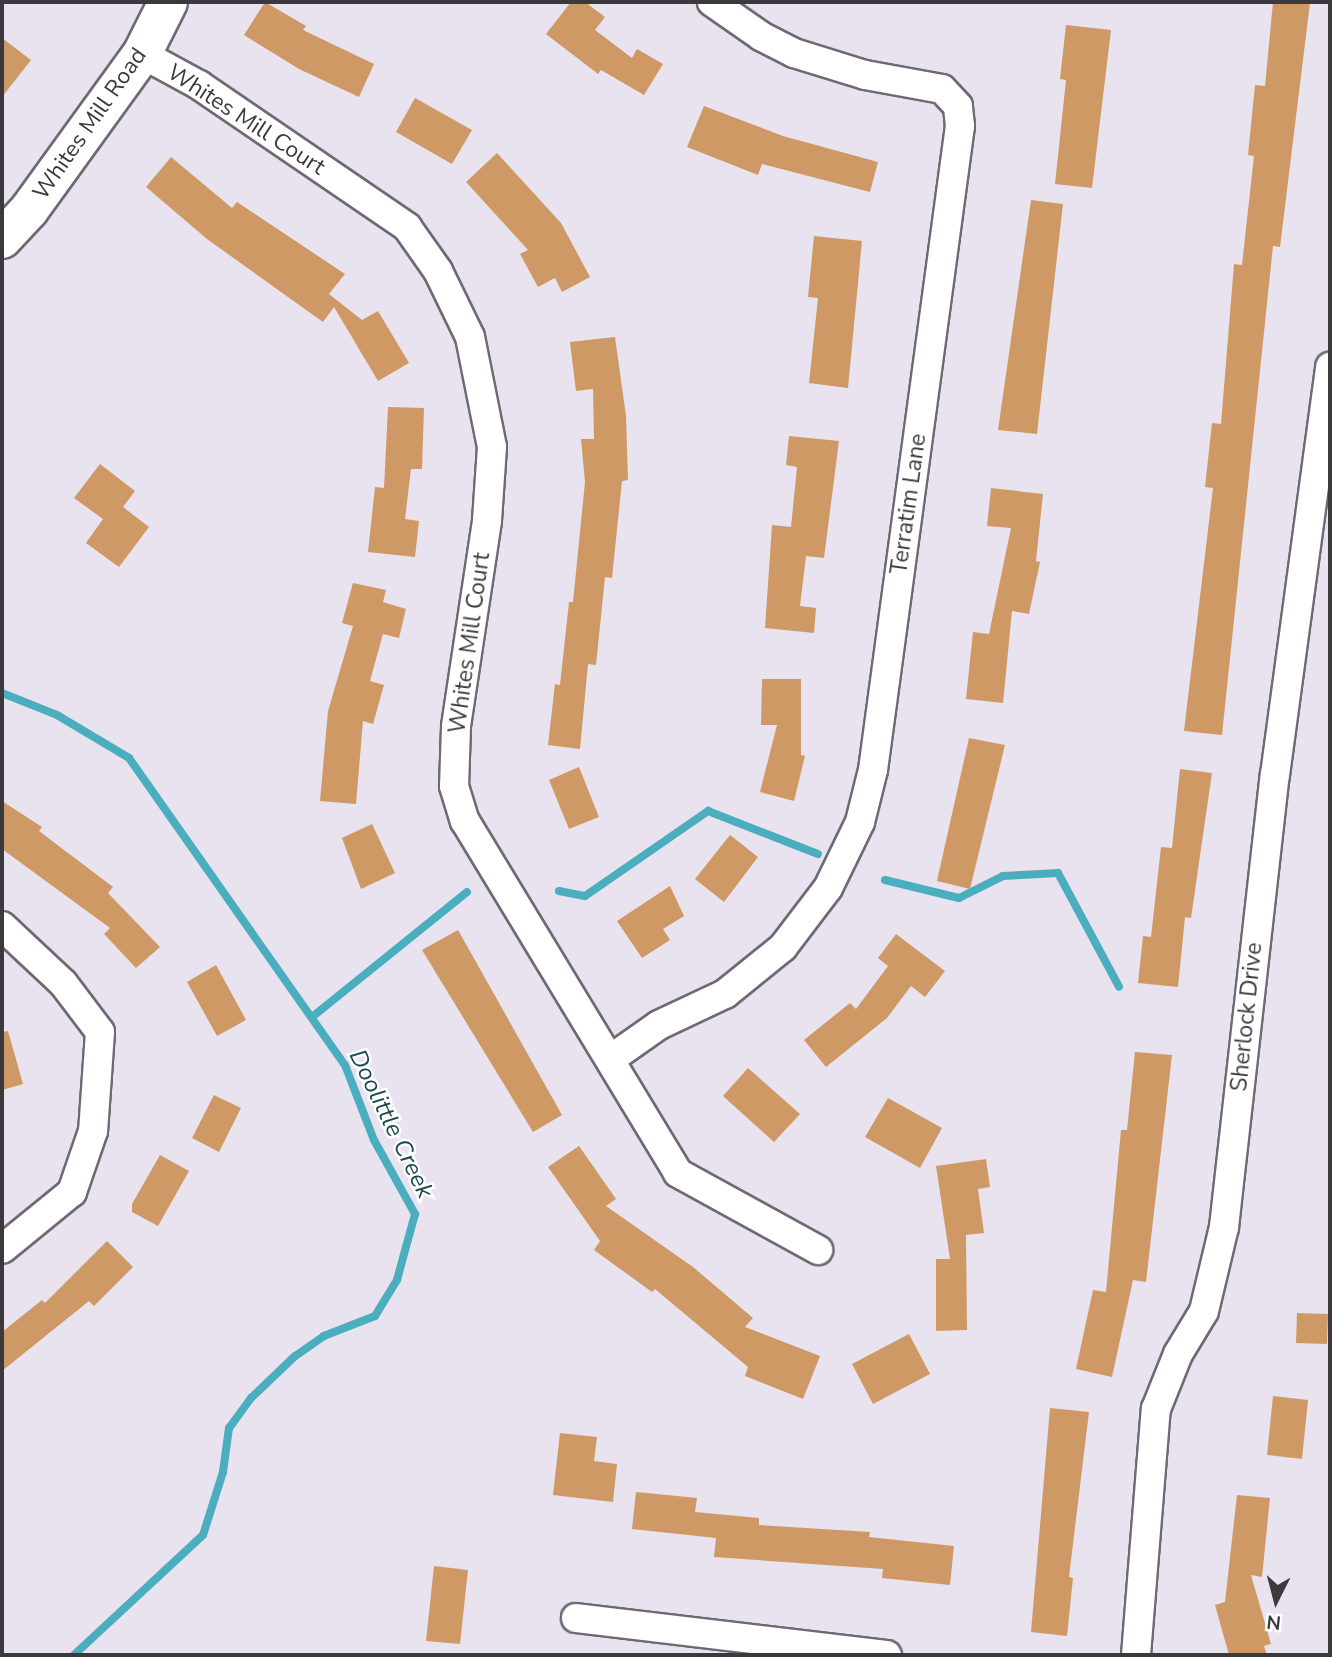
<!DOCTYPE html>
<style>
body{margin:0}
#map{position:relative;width:1332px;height:1657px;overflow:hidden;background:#e9e2ef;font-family:"Nunito Sans",sans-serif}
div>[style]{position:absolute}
.stream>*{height:8px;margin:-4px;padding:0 4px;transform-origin:4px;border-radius:4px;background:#4baebe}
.building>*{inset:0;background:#cf9965}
.roads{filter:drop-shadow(2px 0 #706975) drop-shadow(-2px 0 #706975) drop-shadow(0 2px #706975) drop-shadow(0 -2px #706975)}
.street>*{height:28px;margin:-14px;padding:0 14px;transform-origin:14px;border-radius:14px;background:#fff}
.secondary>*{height:38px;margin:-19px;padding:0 19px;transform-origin:19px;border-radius:19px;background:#fff}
span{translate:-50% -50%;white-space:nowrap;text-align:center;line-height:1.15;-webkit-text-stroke:5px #fff;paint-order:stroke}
.street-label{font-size:23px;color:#3c393e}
.water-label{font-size:24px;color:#1c4950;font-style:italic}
.frame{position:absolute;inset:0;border:4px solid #3c393e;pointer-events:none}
.north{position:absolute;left:1241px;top:1566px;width:70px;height:70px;-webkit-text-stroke:5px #fff;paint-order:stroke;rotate:186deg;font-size:19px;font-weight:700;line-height:28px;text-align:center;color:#3c393e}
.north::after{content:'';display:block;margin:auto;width:24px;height:32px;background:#3c393e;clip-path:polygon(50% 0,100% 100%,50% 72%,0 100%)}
</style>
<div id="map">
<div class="stream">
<div style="left:2px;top:693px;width:59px;rotate:21.8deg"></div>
<div style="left:57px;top:715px;width:84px;rotate:30.8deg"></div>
<div style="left:129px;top:758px;width:375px;rotate:54.9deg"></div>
<div style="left:345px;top:1065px;width:80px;rotate:68.9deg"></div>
<div style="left:374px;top:1140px;width:85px;rotate:61deg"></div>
<div style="left:415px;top:1214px;width:68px;rotate:105.3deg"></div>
<div style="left:397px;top:1280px;width:42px;rotate:121.4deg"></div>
<div style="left:375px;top:1316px;width:55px;rotate:158.6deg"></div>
<div style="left:324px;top:1336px;width:35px;rotate:145deg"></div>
<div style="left:295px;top:1356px;width:61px;rotate:136.3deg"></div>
<div style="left:251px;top:1398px;width:37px;rotate:126deg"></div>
<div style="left:229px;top:1428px;width:44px;rotate:97.8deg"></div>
<div style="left:223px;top:1472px;width:66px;rotate:107.6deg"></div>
<div style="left:203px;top:1535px;width:176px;rotate:137.1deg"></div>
<div style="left:885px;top:880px;width:76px;rotate:13.7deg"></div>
<div style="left:959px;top:898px;width:49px;rotate:-26.6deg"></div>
<div style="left:1003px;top:876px;width:55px;rotate:-3.1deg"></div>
<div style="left:1058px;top:873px;width:129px;rotate:61.8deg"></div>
<div style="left:559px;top:891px;width:26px;rotate:11deg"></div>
<div style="left:585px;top:896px;width:150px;rotate:-34.6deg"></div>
<div style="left:708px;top:811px;width:118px;rotate:21.4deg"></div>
<div style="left:312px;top:1017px;width:199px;rotate:-38.9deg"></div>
</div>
<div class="building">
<div style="clip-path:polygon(265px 2px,306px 26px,303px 30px,374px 64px,359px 97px,299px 69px,244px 35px)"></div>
<div style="clip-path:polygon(571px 2px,585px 2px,605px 17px,595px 30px,632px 58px,637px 49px,663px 64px,644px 95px,601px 70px,598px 74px,546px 34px)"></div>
<div style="clip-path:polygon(1273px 2px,1310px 3px,1280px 247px,1273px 246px,1222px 735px,1184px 731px,1213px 488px,1205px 487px,1212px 423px,1221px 424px,1234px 264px,1242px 265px,1254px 156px,1248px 155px,1255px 85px,1265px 86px)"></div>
<div style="clip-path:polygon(1066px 25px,1111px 30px,1092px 188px,1055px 184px,1066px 80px,1060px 79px)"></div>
<div style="clip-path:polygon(2px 38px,31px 60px,2px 97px)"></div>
<div style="clip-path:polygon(415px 98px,472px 130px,452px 164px,396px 132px)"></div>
<div style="clip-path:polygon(704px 106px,783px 136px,878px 162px,870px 192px,762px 164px,758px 175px,687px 147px)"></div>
<div style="clip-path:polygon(497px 153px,561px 223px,590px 277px,562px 292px,555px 278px,538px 287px,520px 254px,528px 250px,466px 182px)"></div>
<div style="clip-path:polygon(171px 157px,232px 208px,237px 202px,345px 274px,329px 294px,362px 320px,378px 311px,409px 363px,378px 381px,334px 307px,323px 322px,207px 239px,146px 187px)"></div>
<div style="clip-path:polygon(1031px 200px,1063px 204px,1037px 434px,998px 430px)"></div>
<div style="clip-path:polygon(814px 236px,862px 241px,848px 388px,809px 383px,818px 298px,808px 297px)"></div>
<div style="clip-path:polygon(615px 337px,626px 416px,628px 480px,622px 481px,612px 578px,605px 577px,596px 665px,588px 664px,580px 749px,548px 745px,555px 684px,560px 685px,569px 602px,573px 602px,585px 482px,581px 439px,594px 439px,593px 389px,576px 391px,570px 342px)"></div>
<div style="clip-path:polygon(388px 407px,424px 408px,422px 469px,411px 469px,405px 519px,419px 521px,415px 557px,368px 552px,375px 487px,384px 488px)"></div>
<div style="clip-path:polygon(789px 436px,839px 441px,824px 558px,806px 556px,800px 606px,816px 608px,814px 633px,765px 628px,772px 525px,791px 527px,797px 467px,786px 465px)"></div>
<div style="clip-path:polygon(100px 464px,135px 491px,123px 507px,149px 527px,119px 567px,86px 543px,103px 519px,74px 498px)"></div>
<div style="clip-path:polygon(991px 488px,1043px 494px,1036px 561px,1040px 562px,1029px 614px,1012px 611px,1003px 703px,966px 699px,973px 632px,989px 634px,1011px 528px,987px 526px)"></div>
<div style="clip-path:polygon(353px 583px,386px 590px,383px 602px,406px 609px,399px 638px,383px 634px,370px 681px,384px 685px,373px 724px,363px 721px,356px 804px,320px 801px,328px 711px,353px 626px,342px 623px)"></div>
<div style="clip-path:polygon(762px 679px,801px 679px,801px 755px,805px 756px,794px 801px,760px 792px,777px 725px,761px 725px)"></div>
<div style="clip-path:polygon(969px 738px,1005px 745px,970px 889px,937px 881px)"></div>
<div style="clip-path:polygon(579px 767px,599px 817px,569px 829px,549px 780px)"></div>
<div style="clip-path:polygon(1180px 769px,1212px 773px,1191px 918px,1185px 917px,1178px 987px,1138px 983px,1143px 936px,1151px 937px,1161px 847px,1172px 848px)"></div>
<div style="clip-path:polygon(2px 801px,42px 827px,39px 831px,113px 887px,108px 893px,160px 947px,136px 968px,104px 934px,110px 928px,2px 849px)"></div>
<div style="clip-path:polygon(372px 824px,395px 873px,361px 889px,342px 838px)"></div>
<div style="clip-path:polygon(730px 835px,758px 857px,724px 902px,695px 879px)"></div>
<div style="clip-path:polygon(670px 886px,684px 916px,663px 929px,670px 940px,642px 958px,617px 921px)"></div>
<div style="clip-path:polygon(458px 930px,562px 1115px,533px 1132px,422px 950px)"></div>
<div style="clip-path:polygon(896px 934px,945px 971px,925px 997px,911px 986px,887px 1018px,826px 1067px,804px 1040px,850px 1003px,856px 1009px,888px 966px,878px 958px)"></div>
<div style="clip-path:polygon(216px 965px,246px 1020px,217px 1036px,187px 982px)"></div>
<div style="clip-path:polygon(8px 1031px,23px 1084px,2px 1090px,2px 1032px)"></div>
<div style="clip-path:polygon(1135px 1052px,1172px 1055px,1146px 1282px,1133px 1280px,1112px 1377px,1076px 1369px,1093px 1290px,1106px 1292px,1121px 1130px,1127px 1130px)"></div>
<div style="clip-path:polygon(748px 1068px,800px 1114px,774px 1142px,723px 1096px)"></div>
<div style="clip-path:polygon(214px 1095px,241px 1108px,219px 1152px,192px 1138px)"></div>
<div style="clip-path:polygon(888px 1098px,942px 1128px,920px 1168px,865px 1137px)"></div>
<div style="clip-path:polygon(579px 1146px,616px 1199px,606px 1206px,693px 1267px,753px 1318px,745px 1327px,820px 1356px,803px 1399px,745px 1376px,748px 1367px,655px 1289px,652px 1292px,594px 1250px,600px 1241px,548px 1167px)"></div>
<div style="clip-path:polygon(160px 1155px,189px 1171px,158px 1226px,132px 1212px,132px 1204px)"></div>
<div style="clip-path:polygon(986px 1159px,990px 1187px,978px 1189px,984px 1233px,966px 1235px,967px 1330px,936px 1331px,936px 1259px,950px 1259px,936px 1166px)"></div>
<div style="clip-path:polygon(107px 1241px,133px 1267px,94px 1306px,89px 1301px,2px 1371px,2px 1332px,42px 1300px,45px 1303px)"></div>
<div style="clip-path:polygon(1297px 1313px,1328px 1314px,1327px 1344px,1296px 1343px)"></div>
<div style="clip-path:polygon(909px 1334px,930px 1374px,873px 1404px,852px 1364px)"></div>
<div style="clip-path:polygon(1273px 1396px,1308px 1400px,1302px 1459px,1267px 1455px)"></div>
<div style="clip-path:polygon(1050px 1408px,1089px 1412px,1069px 1577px,1073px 1578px,1067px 1636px,1031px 1632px)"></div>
<div style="clip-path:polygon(560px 1433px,597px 1437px,594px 1461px,617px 1464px,613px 1502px,553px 1495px)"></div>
<div style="clip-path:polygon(636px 1492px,697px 1498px,695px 1512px,759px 1518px,759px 1525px,870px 1532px,869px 1537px,954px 1546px,950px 1585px,882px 1578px,883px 1569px,714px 1557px,716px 1538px,632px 1529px)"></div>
<div style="clip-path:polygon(1237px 1495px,1270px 1498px,1262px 1577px,1251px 1575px,1271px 1644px,1264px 1646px,1267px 1655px,1229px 1655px,1215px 1605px,1225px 1602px)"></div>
<div style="clip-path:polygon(434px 1566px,468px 1570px,460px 1644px,426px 1641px)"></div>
</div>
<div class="roads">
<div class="street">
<div style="left:142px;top:54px;width:65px;rotate:28.5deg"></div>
<div style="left:199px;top:85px;width:252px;rotate:34.3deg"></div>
<div style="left:407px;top:227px;width:54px;rotate:54.8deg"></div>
<div style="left:438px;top:271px;width:73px;rotate:64.1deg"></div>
<div style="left:470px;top:337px;width:112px;rotate:78.7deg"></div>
<div style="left:492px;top:447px;width:74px;rotate:93.9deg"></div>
<div style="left:487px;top:521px;width:208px;rotate:98.6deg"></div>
<div style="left:456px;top:727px;width:59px;rotate:91.9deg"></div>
<div style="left:454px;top:786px;width:37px;rotate:73deg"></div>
<div style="left:465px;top:821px;width:411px;rotate:58.8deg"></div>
<div style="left:678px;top:1173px;width:160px;rotate:28.8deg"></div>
<div style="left:2px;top:926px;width:83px;rotate:43.1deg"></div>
<div style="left:63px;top:983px;width:61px;rotate:52.9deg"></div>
<div style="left:100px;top:1032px;width:99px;rotate:94deg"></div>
<div style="left:93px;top:1131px;width:65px;rotate:109deg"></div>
<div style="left:72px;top:1192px;width:90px;rotate:140.8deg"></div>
<div style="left:612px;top:1058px;width:57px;rotate:-35.1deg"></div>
<div style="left:659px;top:1025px;width:73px;rotate:-25.2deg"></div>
<div style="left:725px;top:994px;width:75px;rotate:-39deg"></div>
<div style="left:783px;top:947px;width:74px;rotate:-52.7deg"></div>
<div style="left:828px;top:888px;width:73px;rotate:-64.1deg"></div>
<div style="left:860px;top:822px;width:54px;rotate:-76deg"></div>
<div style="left:873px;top:770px;width:650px;rotate:-82.31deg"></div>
<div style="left:960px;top:126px;width:20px;rotate:-96deg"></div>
<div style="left:958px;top:106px;width:23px;rotate:-133deg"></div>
<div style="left:942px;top:89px;width:78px;rotate:-169.7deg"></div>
<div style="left:865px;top:75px;width:74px;rotate:-162.8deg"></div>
<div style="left:794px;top:53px;width:37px;rotate:-153deg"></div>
<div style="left:761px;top:36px;width:60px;rotate:-145.2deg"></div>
<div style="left:576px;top:1618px;width:313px;rotate:6.8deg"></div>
<div style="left:1136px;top:1655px;width:247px;rotate:-85.4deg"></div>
<div style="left:1156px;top:1409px;width:59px;rotate:-68.2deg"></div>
<div style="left:1178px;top:1354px;width:50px;rotate:-58.8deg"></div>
<div style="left:1204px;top:1311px;width:86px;rotate:-76.6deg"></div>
<div style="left:1224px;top:1227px;width:455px;rotate:-83.6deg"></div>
<div style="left:1275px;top:775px;width:412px;rotate:-82.3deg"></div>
</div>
<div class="secondary">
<div style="left:2px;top:239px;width:40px;rotate:-47deg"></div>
<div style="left:29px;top:210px;width:193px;rotate:-54.1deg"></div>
<div style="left:142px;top:54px;width:58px;rotate:-63.4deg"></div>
</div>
</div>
<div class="street-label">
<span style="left:246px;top:120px;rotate:33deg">Whites Mill Court</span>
<span style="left:90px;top:124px;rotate:-55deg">Whites Mill Road</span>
<span style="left:909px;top:504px;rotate:-82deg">Terratim Lane</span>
<span style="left:470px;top:643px;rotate:-82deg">Whites Mill Court</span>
<span style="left:1247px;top:1017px;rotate:-84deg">Sherlock Drive</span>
</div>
<div class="water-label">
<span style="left:391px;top:1124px;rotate:64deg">Doolittle Creek</span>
</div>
<div class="frame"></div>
<div class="north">N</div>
</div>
